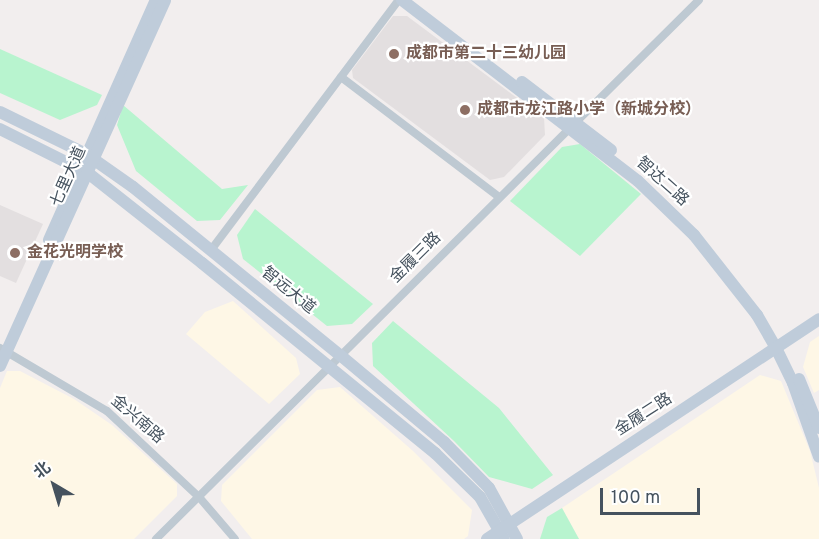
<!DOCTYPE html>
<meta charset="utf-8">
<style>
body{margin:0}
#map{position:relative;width:819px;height:539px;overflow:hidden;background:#f2eeee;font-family:Overpass,"Noto Sans SC",sans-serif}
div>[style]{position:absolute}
.commercial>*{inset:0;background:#fef7e6}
.education>*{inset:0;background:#e3dfe0}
.green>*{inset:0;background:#b8f4cf}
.street>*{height:8px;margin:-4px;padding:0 4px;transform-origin:4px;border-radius:4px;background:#bec9d2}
.secondary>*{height:12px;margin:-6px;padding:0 6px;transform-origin:6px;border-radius:6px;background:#bfccda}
.dots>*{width:16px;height:16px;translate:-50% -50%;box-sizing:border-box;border:3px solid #fff;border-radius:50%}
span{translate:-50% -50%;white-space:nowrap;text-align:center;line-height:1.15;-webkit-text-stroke:4.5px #fff;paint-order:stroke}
.education-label{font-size:16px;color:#785e54;font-weight:700}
.left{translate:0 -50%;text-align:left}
.street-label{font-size:16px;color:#45525e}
.north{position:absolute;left:24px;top:455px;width:60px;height:60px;-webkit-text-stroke:4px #fff;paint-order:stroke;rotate:322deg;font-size:16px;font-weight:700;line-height:24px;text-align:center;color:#45525e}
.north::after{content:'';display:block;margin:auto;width:21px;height:27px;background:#45525e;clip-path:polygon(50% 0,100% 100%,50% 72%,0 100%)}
.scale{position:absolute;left:600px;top:488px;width:100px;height:27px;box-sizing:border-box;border:3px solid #45525e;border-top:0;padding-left:8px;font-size:18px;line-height:21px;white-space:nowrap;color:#45525e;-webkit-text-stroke:4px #fff;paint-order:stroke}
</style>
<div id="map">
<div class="commercial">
<div style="clip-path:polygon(233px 301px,296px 358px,300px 374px,269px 404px,186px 334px,205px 312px)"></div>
<div style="clip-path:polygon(819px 336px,819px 390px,814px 393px,803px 367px,810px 342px)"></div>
<div style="clip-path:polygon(7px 371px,20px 371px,74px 399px,112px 425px,177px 484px,177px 496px,134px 539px,0 539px,0 388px)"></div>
<div style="clip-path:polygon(760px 375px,781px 381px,810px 451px,819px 488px,819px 539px,579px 539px,562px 508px)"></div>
<div style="clip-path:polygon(340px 387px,413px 451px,472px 510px,468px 536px,464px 539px,252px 539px,221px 501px,222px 485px,317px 390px)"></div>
</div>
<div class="education">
<div style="clip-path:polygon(393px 16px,407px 16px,544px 118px,545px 135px,504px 177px,490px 180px,353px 78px,352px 70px)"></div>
<div style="clip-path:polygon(0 205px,43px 224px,16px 283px,0 276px)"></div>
</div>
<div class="green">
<div style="clip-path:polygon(0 49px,102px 95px,97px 105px,60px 120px,0 93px)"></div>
<div style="clip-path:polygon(123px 105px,222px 189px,248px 185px,220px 220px,197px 221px,136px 171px,117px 125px)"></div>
<div style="clip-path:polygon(580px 144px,641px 194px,580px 256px,510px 201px,562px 147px)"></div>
<div style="clip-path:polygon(255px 209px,373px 304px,352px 324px,327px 326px,243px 259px,237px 235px)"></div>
<div style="clip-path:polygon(393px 321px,499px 408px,553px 475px,532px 489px,489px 477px,454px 441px,373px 366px,372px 343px)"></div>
<div style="clip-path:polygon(562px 508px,579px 539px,540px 539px,547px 517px)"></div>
</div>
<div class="street">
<div style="left:341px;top:77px;width:198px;rotate:37.2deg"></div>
<div style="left:211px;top:250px;width:313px;rotate:-53.1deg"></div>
<div style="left:0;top:348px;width:124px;rotate:30.5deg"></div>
<div style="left:107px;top:411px;width:126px;rotate:43.1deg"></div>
<div style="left:199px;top:497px;width:55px;rotate:49.4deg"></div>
<div style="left:156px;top:539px;width:765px;rotate:-44.79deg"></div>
</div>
<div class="secondary">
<div style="left:402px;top:0;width:297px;rotate:37.5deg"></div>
<div style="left:638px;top:181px;width:78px;rotate:44deg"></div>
<div style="left:694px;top:235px;width:102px;rotate:51.8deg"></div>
<div style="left:757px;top:315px;width:38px;rotate:60deg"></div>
<div style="left:776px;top:348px;width:39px;rotate:64deg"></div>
<div style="left:793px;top:383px;width:78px;rotate:70.6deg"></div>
<div style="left:522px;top:82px;width:112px;rotate:37.4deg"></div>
<div style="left:0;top:112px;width:96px;rotate:26deg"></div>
<div style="left:86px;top:154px;width:57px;rotate:35.1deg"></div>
<div style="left:133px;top:187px;width:267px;rotate:39.1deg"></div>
<div style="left:340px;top:355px;width:136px;rotate:39.9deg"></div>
<div style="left:444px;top:442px;width:64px;rotate:45.6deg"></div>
<div style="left:489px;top:488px;width:58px;rotate:61.2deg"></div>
<div style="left:0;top:129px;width:98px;rotate:26.6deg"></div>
<div style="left:88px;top:173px;width:145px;rotate:38.3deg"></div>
<div style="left:202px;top:263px;width:301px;rotate:39.2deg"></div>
<div style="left:435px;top:453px;width:63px;rotate:44.4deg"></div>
<div style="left:480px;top:497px;width:48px;rotate:60.3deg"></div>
<div style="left:49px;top:240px;width:263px;rotate:-66deg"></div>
<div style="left:0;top:366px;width:401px;rotate:-65.7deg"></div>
<div style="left:799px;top:379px;width:53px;rotate:67.8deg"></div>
<div style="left:487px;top:539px;width:398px;rotate:-33.5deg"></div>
</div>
<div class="dots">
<div style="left:394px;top:54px;background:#8d6e63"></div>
<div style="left:465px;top:110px;background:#8d6e63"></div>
<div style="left:15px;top:253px;background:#8d6e63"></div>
</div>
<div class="education-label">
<span class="left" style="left:406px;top:54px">成都市第二十三幼儿园</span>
<span class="left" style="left:477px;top:110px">成都市龙江路小学（新城分校）</span>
<span class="left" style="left:27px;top:253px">金花光明学校</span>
</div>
<div class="street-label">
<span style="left:69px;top:177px;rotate:-66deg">七里大道</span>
<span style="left:662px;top:182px;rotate:42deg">智达二路</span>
<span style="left:416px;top:258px;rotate:-45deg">金履三路</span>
<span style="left:288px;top:291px;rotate:39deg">智远大道</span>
<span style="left:644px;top:415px;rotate:-33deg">金履二路</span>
<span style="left:137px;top:420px;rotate:41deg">金兴南路</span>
</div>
<div class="north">北</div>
<div class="scale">100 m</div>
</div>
